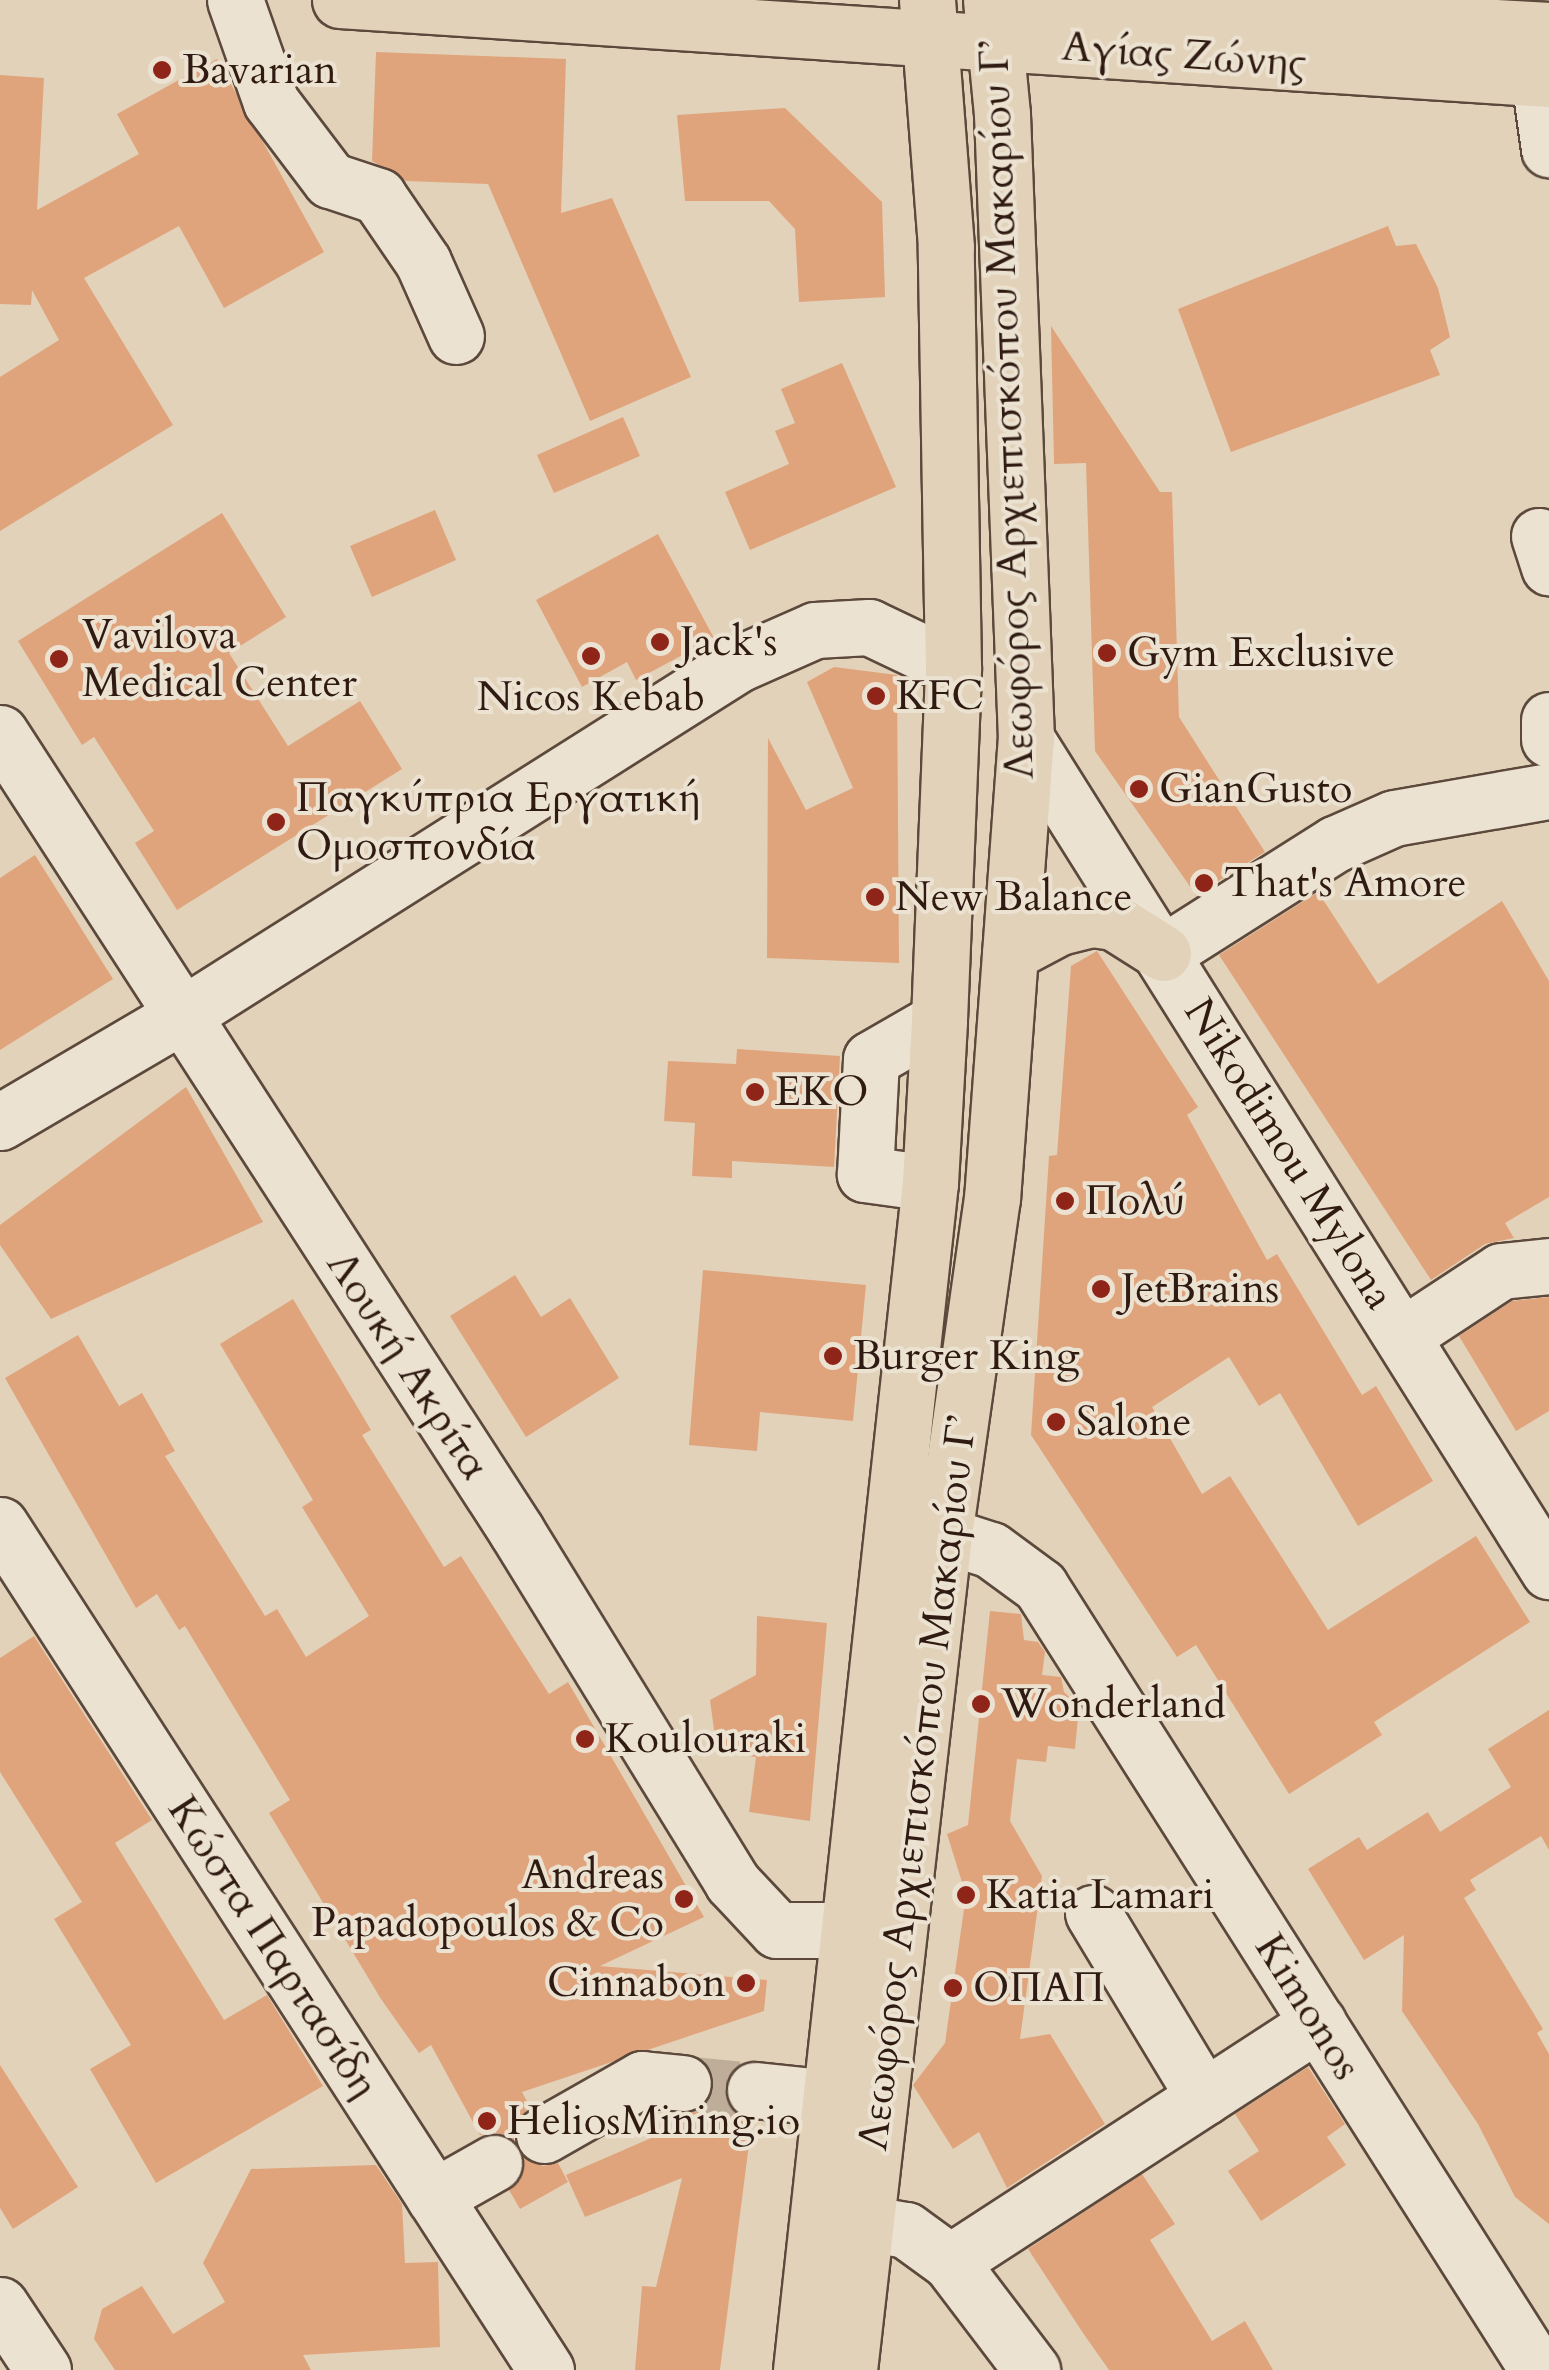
<!DOCTYPE html>
<meta charset="utf-8">
<style>
body{margin:0}
#map{position:relative;width:1549px;height:2370px;overflow:hidden;background:#e2d2b9;font-family:Cardo,serif}
div>[style]{position:absolute}
.building>*{inset:0;background:#e0a47d}
.minor-tunnel>*{height:55px;margin-top:-27.5px;transform-origin:0;background:repeating-linear-gradient(90deg,#bead98 0 55px,transparent 0 83px)}
.roads{filter:drop-shadow(2px 0 #5c493c) drop-shadow(-2px 0 #5c493c) drop-shadow(0 2px #5c493c) drop-shadow(0 -2px #5c493c)}
.minor>*{height:55px;margin:-27.5px;padding:0 27.5px;transform-origin:27.5px;border-radius:27.5px;background:#ece2d2}
.major>*{height:55px;margin:-27.5px;padding:0 27.5px;transform-origin:27.5px;border-radius:27.5px;background:#e2d2b9}
.dots>*{width:28px;height:28px;translate:-50% -50%;box-sizing:border-box;border:5px solid #ece2d2;border-radius:50%}
span{translate:-50% -50%;white-space:nowrap;text-align:center;line-height:1.15;-webkit-text-stroke:8px #ece2d2;paint-order:stroke}
.street-label{font-size:42px;color:#301b12}
.poi-label{font-size:42px;color:#301b12}
.left{translate:0 -50%;text-align:left}
.right{translate:-100% -50%;text-align:right}
</style>
<div id="map">
<div class="building">
<div style="clip-path:polygon(376px 52px,566px 59px,561px 213px,612px 198px,691px 377px,590px 421px,488px 184px,406px 181px,372px 161px)"></div>
<div style="clip-path:polygon(217px 59px,324px 252px,224px 308px,179px 226px,84px 278px,173px 425px,0 531px,0 377px,59px 340px,32px 290px,31px 305px,0 304px,0 75px,44px 78px,37px 210px,139px 154px,117px 114px)"></div>
<div style="clip-path:polygon(785px 108px,882px 202px,885px 297px,799px 302px,795px 229px,769px 201px,685px 201px,677px 115px)"></div>
<div style="clip-path:polygon(1388px 226px,1396px 246px,1416px 244px,1438px 288px,1450px 337px,1430px 350px,1440px 375px,1231px 452px,1178px 309px)"></div>
<div style="clip-path:polygon(1051px 326px,1160px 492px,1172px 492px,1179px 717px,1265px 852px,1196px 895px,1095px 751px,1086px 463px,1054px 464px)"></div>
<div style="clip-path:polygon(842px 363px,896px 487px,750px 550px,725px 492px,789px 464px,775px 431px,795px 423px,781px 389px)"></div>
<div style="clip-path:polygon(623px 417px,640px 456px,554px 493px,537px 455px)"></div>
<div style="clip-path:polygon(435px 510px,456px 560px,372px 597px,350px 546px)"></div>
<div style="clip-path:polygon(222px 513px,286px 617px,229px 653px,288px 746px,360px 701px,402px 769px,177px 910px,135px 843px,154px 831px,94px 737px,82px 745px,18px 641px)"></div>
<div style="clip-path:polygon(658px 534px,714px 638px,636px 680px,627px 662px,582px 687px,536px 600px)"></div>
<div style="clip-path:polygon(834px 667px,897px 675px,899px 963px,767px 958px,768px 738px,806px 810px,853px 788px,807px 682px)"></div>
<div style="clip-path:polygon(35px 855px,113px 979px,0 1050px,0 878px)"></div>
<div style="clip-path:polygon(1318px 892px,1378px 984px,1502px 901px,1549px 981px,1549px 1197px,1505px 1223px,1514px 1238px,1485px 1244px,1431px 1280px,1219px 955px)"></div>
<div style="clip-path:polygon(1097px 951px,1198px 1107px,1187px 1115px,1267px 1260px,1277px 1254px,1362px 1395px,1376px 1386px,1433px 1481px,1358px 1526px,1280px 1393px,1259px 1406px,1229px 1357px,1152px 1407px,1202px 1494px,1230px 1476px,1328px 1630px,1476px 1536px,1530px 1622px,1374px 1722px,1382px 1735px,1289px 1794px,1196px 1645px,1177px 1657px,1031px 1435px,1049px 1156px,1057px 1155px,1071px 966px)"></div>
<div style="clip-path:polygon(737px 1049px,840px 1056px,834px 1167px,732px 1161px,732px 1178px,692px 1176px,695px 1123px,664px 1121px,668px 1061px,736px 1064px)"></div>
<div style="clip-path:polygon(186px 1087px,263px 1222px,51px 1319px,0 1245px,0 1225px)"></div>
<div style="clip-path:polygon(703px 1270px,866px 1285px,853px 1421px,760px 1412px,757px 1451px,689px 1445px)"></div>
<div style="clip-path:polygon(515px 1275px,541px 1317px,570px 1298px,619px 1378px,526px 1437px,450px 1316px)"></div>
<div style="clip-path:polygon(1549px 1297px,1549px 1411px,1516px 1431px,1459px 1336px,1512px 1301px)"></div>
<div style="clip-path:polygon(293px 1299px,371px 1430px,362px 1435px,444px 1567px,461px 1556px,549px 1694px,568px 1682px,704px 1917px,600px 1966px,767px 1980px,764px 2011px,522px 2092px,530px 2107px,517px 2120px,514px 2140px,495px 2132px,480px 2135px,431px 2045px,419px 2053px,381px 1999px,269px 1813px,290px 1800px,185px 1626px,179px 1630px,157px 1594px,136px 1608px,5px 1378px,78px 1335px,119px 1406px,142px 1393px,175px 1451px,165px 1456px,265px 1616px,277px 1609px,306px 1657px,369px 1616px,302px 1507px,313px 1500px,220px 1344px)"></div>
<div style="clip-path:polygon(990px 1611px,1021px 1614px,1024px 1640px,1038px 1642px,1045px 1652px,1042px 1675px,1061px 1677px,1064px 1692px,1079px 1706px,1075px 1749px,1048px 1746px,1046px 1762px,1017px 1759px,1010px 1821px,1042px 1876px,1020px 2039px,1050px 2034px,1105px 2124px,1007px 2188px,979px 2132px,953px 2149px,913px 2085px,945px 2043px,966px 1895px,947px 1834px,968px 1825px)"></div>
<div style="clip-path:polygon(757px 1616px,827px 1623px,810px 1821px,749px 1812px,756px 1757px,717px 1752px,710px 1700px,756px 1675px)"></div>
<div style="clip-path:polygon(34px 1636px,152px 1820px,115px 1843px,224px 2020px,267px 1995px,323px 2086px,156px 2183px,90px 2069px,131px 2045px,54px 1919px,82px 1902px,0 1772px,0 1658px)"></div>
<div style="clip-path:polygon(1549px 1710px,1549px 1850px,1541px 1836px,1470px 1880px,1476px 1890px,1464px 1898px,1543px 2029px,1537px 2033px,1549px 2054px,1549px 2224px,1515px 2197px,1478px 2124px,1402px 2011px,1404px 1935px,1364px 1960px,1308px 1869px,1359px 1837px,1367px 1850px,1428px 1812px,1440px 1832px,1511px 1787px,1488px 1749px)"></div>
<div style="clip-path:polygon(0 2065px,78px 2187px,13px 2229px,0 2208px)"></div>
<div style="clip-path:polygon(1308px 2067px,1345px 2124px,1327px 2137px,1346px 2165px,1261px 2221px,1228px 2171px,1259px 2151px,1235px 2114px)"></div>
<div style="clip-path:polygon(726px 2098px,736px 2115px,752px 2121px,720px 2370px,635px 2370px,642px 2286px,656px 2287px,682px 2178px,585px 2217px,566px 2175px,665px 2132px,664px 2121px)"></div>
<div style="clip-path:polygon(524px 2158px,543px 2166px,558px 2163px,568px 2182px,520px 2209px,509px 2190px,521px 2178px)"></div>
<div style="clip-path:polygon(376px 2165px,402px 2204px,405px 2263px,438px 2262px,440px 2347px,303px 2355px,311px 2370px,115px 2370px,94px 2339px,102px 2309px,142px 2286px,173px 2334px,225px 2302px,203px 2263px,251px 2169px)"></div>
<div style="clip-path:polygon(1142px 2174px,1175px 2224px,1150px 2240px,1212px 2341px,1245px 2321px,1273px 2370px,1109px 2370px,1083px 2333px,1028px 2249px)"></div>
</div>
<div class="minor-tunnel">
<div style="left:683px;top:2083px;width:72px;rotate:5.6deg"></div>
</div>
<div class="roads">
<div class="minor">
<div style="left:235px;top:0;width:108px;rotate:70.6deg"></div>
<div style="left:271px;top:102px;width:98px;rotate:52.9deg"></div>
<div style="left:330px;top:180px;width:51px;rotate:18.4deg"></div>
<div style="left:378px;top:196px;width:80px;rotate:55.7deg"></div>
<div style="left:423px;top:262px;width:81px;rotate:66deg"></div>
<div style="left:1539px;top:79px;width:71px;rotate:81.9deg"></div>
<div style="left:1539px;top:536px;width:33px;rotate:72deg"></div>
<div style="left:1549px;top:720px;width:19px;rotate:90deg"></div>
<div style="left:0;top:733px;width:952px;rotate:57.09deg"></div>
<div style="left:517px;top:1532px;width:411px;rotate:58.4deg"></div>
<div style="left:732px;top:1882px;width:66px;rotate:46.8deg"></div>
<div style="left:777px;top:1930px;width:75px"></div>
<div style="left:1026px;top:739px;width:983px;rotate:57.85deg"></div>
<div style="left:1163px;top:953px;width:204px;rotate:-32.4deg"></div>
<div style="left:1335px;top:844px;width:64px;rotate:-23.8deg"></div>
<div style="left:1394px;top:818px;width:157px;rotate:-9.9deg"></div>
<div style="left:0;top:1122px;width:213px;rotate:-30.4deg"></div>
<div style="left:184px;top:1014px;width:655px;rotate:-32.28deg"></div>
<div style="left:738px;top:664px;width:84px;rotate:-23.8deg"></div>
<div style="left:815px;top:630px;width:54px;rotate:-3.2deg"></div>
<div style="left:869px;top:627px;width:93px;rotate:25.5deg"></div>
<div style="left:930px;top:1183px;width:66px;rotate:-172.1deg"></div>
<div style="left:865px;top:1174px;width:115px;rotate:-87deg"></div>
<div style="left:871px;top:1059px;width:78px;rotate:-29.8deg"></div>
<div style="left:1402px;top:1336px;width:118px;rotate:-33.3deg"></div>
<div style="left:1501px;top:1271px;width:48px;rotate:-5.9deg"></div>
<div style="left:0;top:1525px;width:1006px;rotate:57.13deg"></div>
<div style="left:944px;top:1535px;width:49px;rotate:17.7deg"></div>
<div style="left:991px;top:1550px;width:61px;rotate:36.3deg"></div>
<div style="left:1040px;top:1586px;width:929px;rotate:57.58deg"></div>
<div style="left:1093px;top:1913px;width:215px;rotate:58.9deg"></div>
<div style="left:755px;top:2090px;width:76px;rotate:6deg"></div>
<div style="left:544px;top:2135px;width:113px;rotate:-29.7deg"></div>
<div style="left:642px;top:2079px;width:41px;rotate:5.6deg"></div>
<div style="left:434px;top:2197px;width:69px;rotate:-29.5deg"></div>
<div style="left:819px;top:2215px;width:88px;rotate:9.8deg"></div>
<div style="left:906px;top:2230px;width:54px;rotate:36deg"></div>
<div style="left:950px;top:2262px;width:136px;rotate:52.8deg"></div>
<div style="left:950px;top:2262px;width:439px;rotate:-33deg"></div>
<div style="left:0;top:2305px;width:78px;rotate:56.5deg"></div>
</div>
<div class="major">
<div style="left:340px;top:0;width:1212px;rotate:3.74deg"></div>
<div style="left:1011px;top:0;width:539px;rotate:3.19deg"></div>
<div style="left:1010px;top:953px;width:55px;rotate:-28deg"></div>
<div style="left:1059px;top:927px;width:34px;rotate:-14deg"></div>
<div style="left:1092px;top:919px;width:22px;rotate:8deg"></div>
<div style="left:1114px;top:922px;width:58px;rotate:32.3deg"></div>
<div style="left:801px;top:2370px;width:1194px;rotate:-83.8deg"></div>
<div style="left:930px;top:1183px;width:163px;rotate:-86.8deg"></div>
<div style="left:939px;top:1020px;width:353px;rotate:-87.7deg"></div>
<div style="left:953px;top:667px;width:420px;rotate:-91deg"></div>
<div style="left:946px;top:247px;width:248px;rotate:-94.4deg"></div>
<div style="left:849px;top:2370px;width:840px;rotate:-83.51deg"></div>
<div style="left:944px;top:1535px;width:339px;rotate:-81.9deg"></div>
<div style="left:992px;top:1199px;width:461px;rotate:-85.8deg"></div>
<div style="left:1026px;top:739px;width:625px;rotate:-92.2deg"></div>
<div style="left:1002px;top:114px;width:115px;rotate:-95.5deg"></div>
</div>
</div>
<div class="dots">
<div style="left:162px;top:70px;background:#8f2418"></div>
<div style="left:660px;top:642px;background:#8f2418"></div>
<div style="left:1107px;top:653px;background:#8f2418"></div>
<div style="left:591px;top:656px;background:#8f2418"></div>
<div style="left:59px;top:659px;background:#8f2418"></div>
<div style="left:876px;top:696px;background:#8f2418"></div>
<div style="left:1139px;top:789px;background:#8f2418"></div>
<div style="left:276px;top:822px;background:#8f2418"></div>
<div style="left:1204px;top:883px;background:#8f2418"></div>
<div style="left:875px;top:897px;background:#8f2418"></div>
<div style="left:755px;top:1092px;background:#8f2418"></div>
<div style="left:1065px;top:1201px;background:#8f2418"></div>
<div style="left:1101px;top:1289px;background:#8f2418"></div>
<div style="left:833px;top:1356px;background:#8f2418"></div>
<div style="left:1056px;top:1422px;background:#8f2418"></div>
<div style="left:981px;top:1704px;background:#8f2418"></div>
<div style="left:585px;top:1739px;background:#8f2418"></div>
<div style="left:966px;top:1895px;background:#8f2418"></div>
<div style="left:684px;top:1899px;background:#8f2418"></div>
<div style="left:746px;top:1983px;background:#8f2418"></div>
<div style="left:953px;top:1988px;background:#8f2418"></div>
<div style="left:487px;top:2121px;background:#8f2418"></div>
</div>
<div class="street-label">
<span style="left:1184px;top:55px;rotate:4deg">Αγίας Ζώνης</span>
<span style="left:1007px;top:410px;rotate:-92deg">Λεωφόρος Αρχιεπισκόπου Μακαρίου Γ’</span>
<span style="left:1289px;top:1154px;rotate:58deg">Nikodimou Mylona</span>
<span style="left:408px;top:1365px;rotate:57deg">Λουκή Ακρίτα</span>
<span style="left:918px;top:1783px;rotate:-83deg">Λεωφόρος Αρχιεπισκόπου Μακαρίου Γ’</span>
<span style="left:273px;top:1947px;rotate:57deg">Κώστα Παρτασίδη</span>
<span style="left:1308px;top:2007px;rotate:58deg">Kimonos</span>
</div>
<div class="poi-label">
<span class="left" style="left:182px;top:70px">Bavarian</span>
<span class="left" style="left:82px;top:659px">Vavilova<br>Medical Center</span>
<span class="left" style="left:680px;top:642px">Jack's</span>
<span class="left" style="left:1127px;top:653px">Gym Exclusive</span>
<span class="left" style="left:896px;top:696px">KFC</span>
<span style="left:591px;top:697px">Nicos Kebab</span>
<span class="left" style="left:1159px;top:789px">GianGusto</span>
<span class="left" style="left:296px;top:822px">Παγκύπρια Εργατική<br>Ομοσπονδία</span>
<span class="left" style="left:1224px;top:883px">That's Amore</span>
<span class="left" style="left:895px;top:897px">New Balance</span>
<span class="left" style="left:775px;top:1092px">EKO</span>
<span class="left" style="left:1085px;top:1201px">Πολύ</span>
<span class="left" style="left:1121px;top:1289px">JetBrains</span>
<span class="left" style="left:853px;top:1356px">Burger King</span>
<span class="left" style="left:1076px;top:1422px">Salone</span>
<span class="left" style="left:1001px;top:1704px">Wonderland</span>
<span class="left" style="left:605px;top:1739px">Koulouraki</span>
<span class="right" style="left:664px;top:1899px">Andreas<br>Papadopoulos &amp; Co</span>
<span class="left" style="left:986px;top:1895px">Katia Lamari</span>
<span class="right" style="left:726px;top:1983px">Cinnabon</span>
<span class="left" style="left:973px;top:1988px">ΟΠΑΠ</span>
<span class="left" style="left:507px;top:2121px">HeliosMining.io</span>
</div>
</div>
